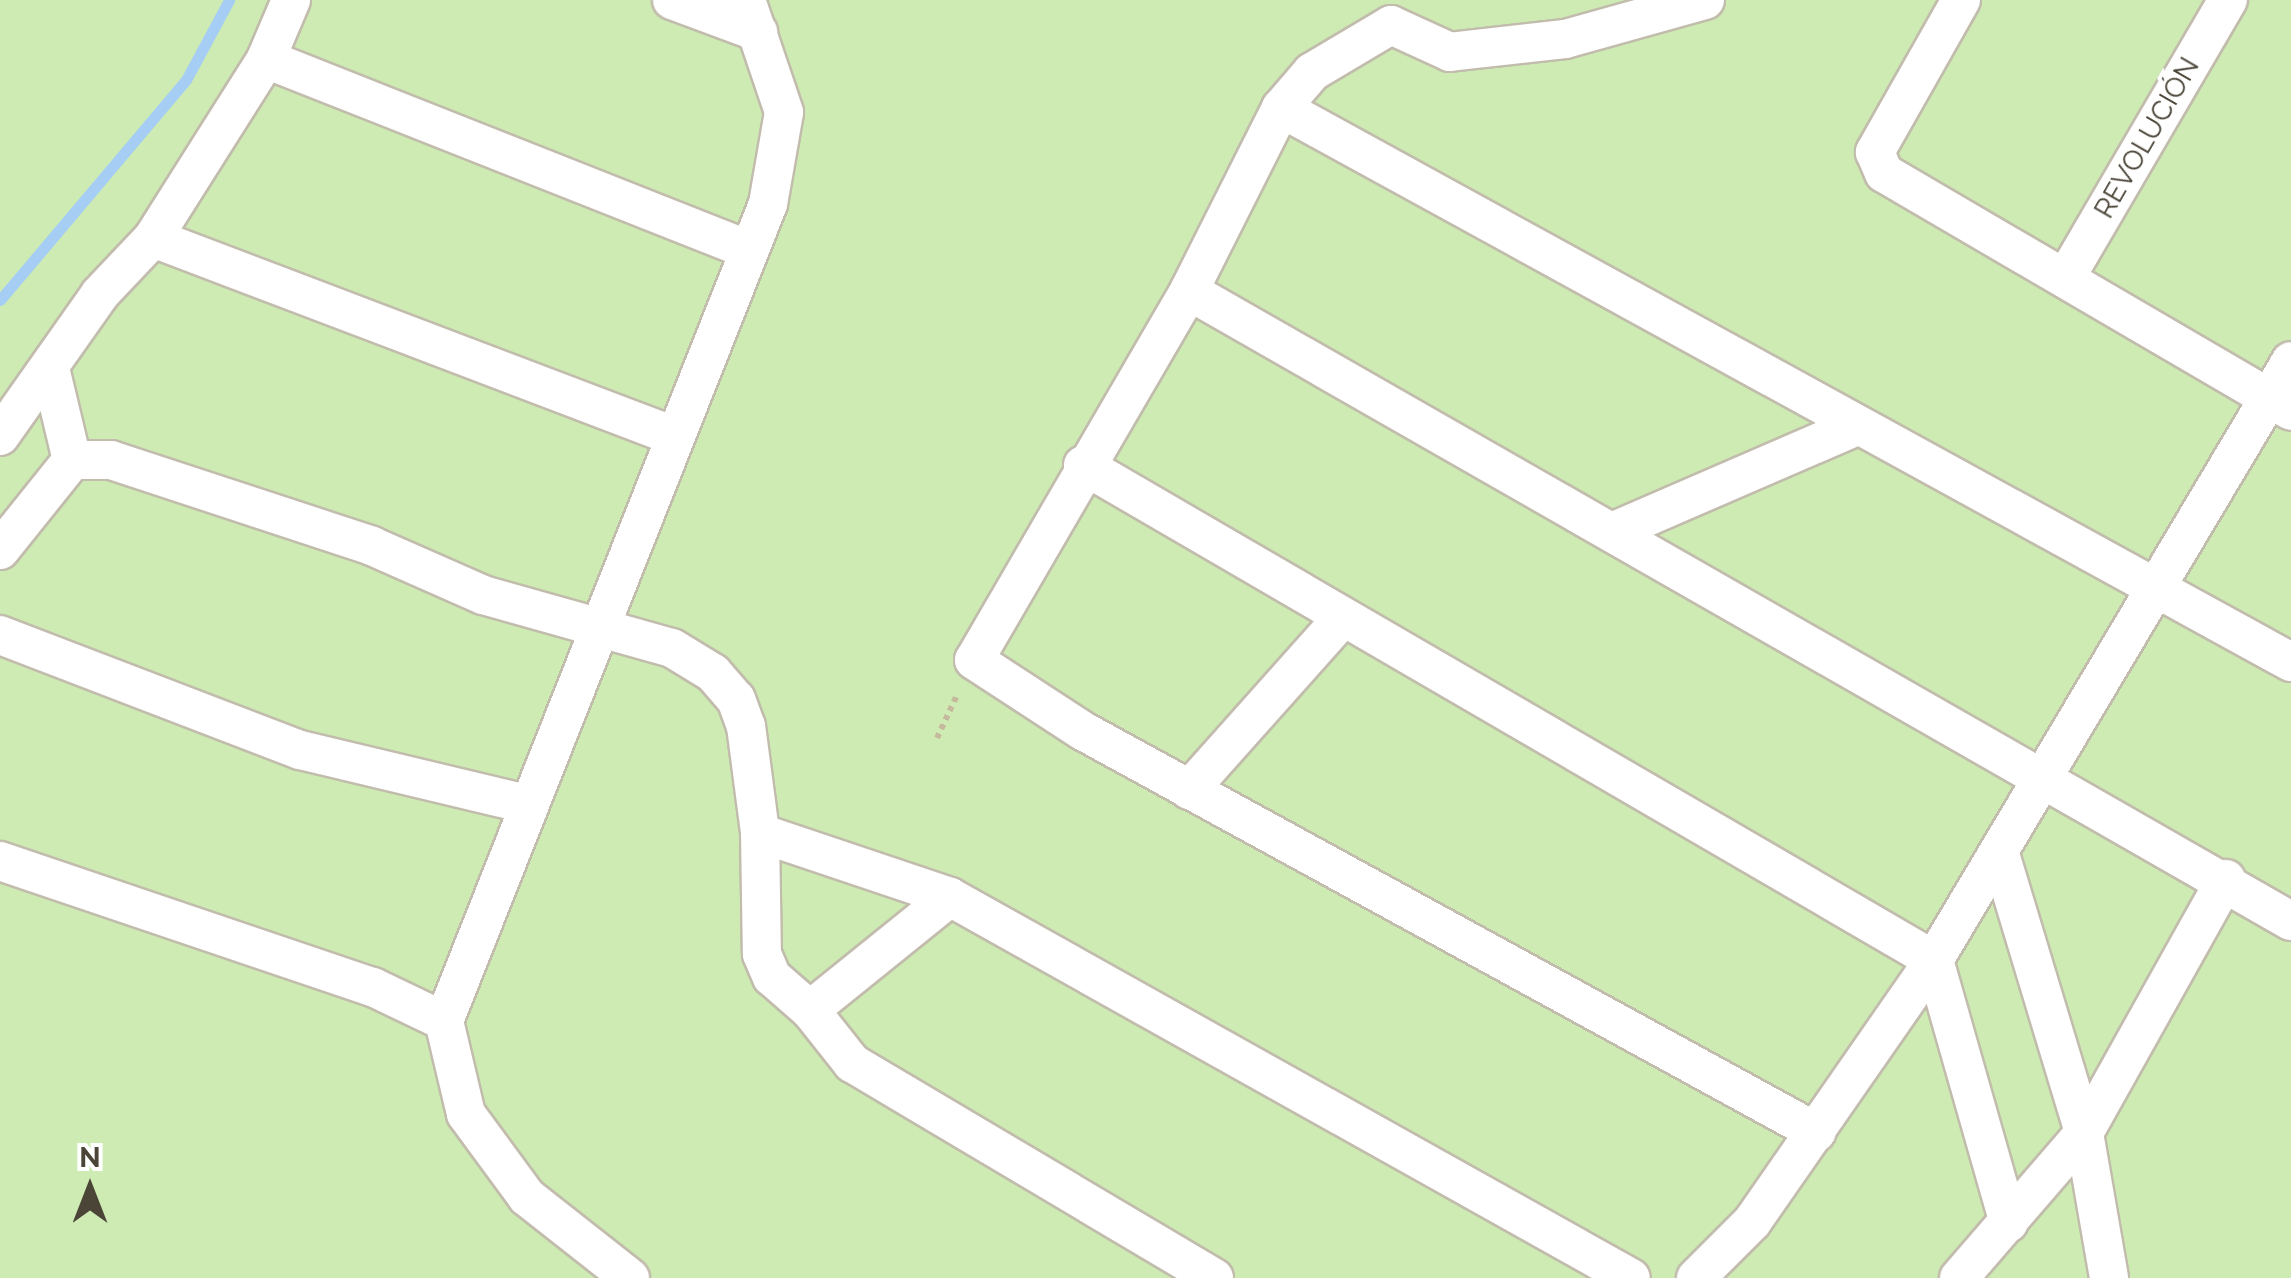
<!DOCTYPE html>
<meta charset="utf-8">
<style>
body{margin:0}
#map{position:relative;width:2291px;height:1278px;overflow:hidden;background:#f6f3eb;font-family:Raleway,sans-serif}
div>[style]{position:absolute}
.green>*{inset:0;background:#cdebb2}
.stream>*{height:11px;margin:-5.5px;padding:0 5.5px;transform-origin:5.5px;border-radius:5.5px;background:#a6cef4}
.path>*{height:6px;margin-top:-3px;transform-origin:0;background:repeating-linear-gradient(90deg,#c5ba9d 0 5px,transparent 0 10px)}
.roads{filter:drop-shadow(2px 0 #c2bcad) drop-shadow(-2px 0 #c2bcad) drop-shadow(0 2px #c2bcad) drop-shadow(0 -2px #c2bcad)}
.minor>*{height:38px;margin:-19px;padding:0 19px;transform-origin:19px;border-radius:19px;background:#fff}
span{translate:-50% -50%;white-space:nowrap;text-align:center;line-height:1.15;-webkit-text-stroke:8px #fff;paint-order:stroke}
.street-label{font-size:28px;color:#4b4538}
.north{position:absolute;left:40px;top:1138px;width:100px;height:100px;-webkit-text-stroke:8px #fff;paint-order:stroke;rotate:0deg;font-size:28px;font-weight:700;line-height:40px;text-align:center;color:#4b4538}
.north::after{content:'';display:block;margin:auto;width:35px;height:45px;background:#4b4538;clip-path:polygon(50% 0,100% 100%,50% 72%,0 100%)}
</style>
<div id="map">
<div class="green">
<div style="clip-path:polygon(0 0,2291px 0,2291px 1278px,0 1278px)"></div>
</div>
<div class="stream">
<div style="left:0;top:300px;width:288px;rotate:-49.8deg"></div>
<div style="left:186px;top:80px;width:91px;rotate:-61.7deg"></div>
</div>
<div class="path">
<div style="left:937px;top:738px;width:50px;rotate:-65deg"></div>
</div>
<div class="roads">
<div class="minor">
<div style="left:672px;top:0;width:92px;rotate:20.4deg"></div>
<div style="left:1705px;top:0;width:145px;rotate:164.4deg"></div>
<div style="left:1565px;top:39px;width:116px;rotate:173.6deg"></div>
<div style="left:1450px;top:52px;width:65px;rotate:-155.4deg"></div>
<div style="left:1391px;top:25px;width:92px;rotate:149.3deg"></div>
<div style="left:1312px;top:72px;width:48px;rotate:130.7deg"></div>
<div style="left:1281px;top:108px;width:205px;rotate:116.7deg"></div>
<div style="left:1189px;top:291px;width:427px;rotate:120.2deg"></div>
<div style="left:974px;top:660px;width:130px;rotate:33.1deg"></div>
<div style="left:1083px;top:731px;width:836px;rotate:28.68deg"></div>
<div style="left:1961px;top:0;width:175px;rotate:119.5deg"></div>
<div style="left:1875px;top:152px;width:23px;rotate:67deg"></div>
<div style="left:1884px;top:173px;width:471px;rotate:30.3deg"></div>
<div style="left:266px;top:59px;width:519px;rotate:21.58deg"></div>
<div style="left:1281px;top:108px;width:1152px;rotate:28.75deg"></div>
<div style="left:153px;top:238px;width:557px;rotate:20.81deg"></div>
<div style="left:2066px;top:277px;width:321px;rotate:-59.7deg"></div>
<div style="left:1189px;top:291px;width:1269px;rotate:29.76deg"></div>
<div style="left:50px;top:368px;width:95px;rotate:76.6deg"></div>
<div style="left:0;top:436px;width:174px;rotate:-54.8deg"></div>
<div style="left:100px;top:294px;width:77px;rotate:-46.6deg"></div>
<div style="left:153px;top:238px;width:212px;rotate:-57.7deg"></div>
<div style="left:266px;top:59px;width:64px;rotate:-67deg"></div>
<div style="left:72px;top:460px;width:39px"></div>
<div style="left:111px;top:460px;width:275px;rotate:18.2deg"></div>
<div style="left:372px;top:546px;width:121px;rotate:23.8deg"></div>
<div style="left:483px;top:595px;width:196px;rotate:15.7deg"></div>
<div style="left:672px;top:648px;width:48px;rotate:31.4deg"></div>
<div style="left:713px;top:673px;width:35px;rotate:49deg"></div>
<div style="left:736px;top:699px;width:29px;rotate:70deg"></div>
<div style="left:746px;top:726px;width:108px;rotate:82.5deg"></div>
<div style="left:760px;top:833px;width:121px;rotate:89.1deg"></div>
<div style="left:762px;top:954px;width:25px;rotate:67deg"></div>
<div style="left:772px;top:977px;width:50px;rotate:41deg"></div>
<div style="left:810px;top:1010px;width:180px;rotate:-38.9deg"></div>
<div style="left:1083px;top:465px;width:984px;rotate:30.19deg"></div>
<div style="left:1934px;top:960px;width:273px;rotate:74.1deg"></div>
<div style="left:1612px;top:532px;width:265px;rotate:-23.4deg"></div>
<div style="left:0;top:550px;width:115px;rotate:-51.3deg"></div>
<div style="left:0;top:635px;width:321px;rotate:21deg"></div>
<div style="left:300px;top:750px;width:232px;rotate:13.4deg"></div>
<div style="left:1189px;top:790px;width:230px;rotate:-48.3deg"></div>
<div style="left:760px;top:833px;width:200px;rotate:18.6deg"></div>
<div style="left:950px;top:897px;width:780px;rotate:29.23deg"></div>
<div style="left:2000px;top:854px;width:291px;rotate:73.2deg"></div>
<div style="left:2084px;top:1133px;width:147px;rotate:80.2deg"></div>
<div style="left:0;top:861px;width:394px;rotate:18.7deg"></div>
<div style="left:373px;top:987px;width:79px;rotate:25.6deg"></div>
<div style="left:810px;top:1010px;width:68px;rotate:51.6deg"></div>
<div style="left:852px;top:1063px;width:421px;rotate:30.7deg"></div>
<div style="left:630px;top:1278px;width:131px;rotate:-141.8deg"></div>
<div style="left:527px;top:1197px;width:103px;rotate:-126.3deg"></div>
<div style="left:466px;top:1114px;width:96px;rotate:-103.3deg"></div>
<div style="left:444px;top:1021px;width:879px;rotate:-68.37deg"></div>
<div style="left:768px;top:204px;width:93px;rotate:-80.1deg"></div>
<div style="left:784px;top:112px;width:118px;rotate:-108.7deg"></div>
<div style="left:1696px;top:1278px;width:79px;rotate:-45deg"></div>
<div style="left:1752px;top:1222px;width:319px;rotate:-55.2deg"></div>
<div style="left:1934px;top:960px;width:697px;rotate:-59.21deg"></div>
<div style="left:1959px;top:1278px;width:191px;rotate:-49.2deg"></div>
<div style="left:2084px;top:1133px;width:291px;rotate:-60.8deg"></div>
</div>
</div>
<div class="street-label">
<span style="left:2147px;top:138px;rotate:-60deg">REVOLUCIÓN</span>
</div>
<div class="north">N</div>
</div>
